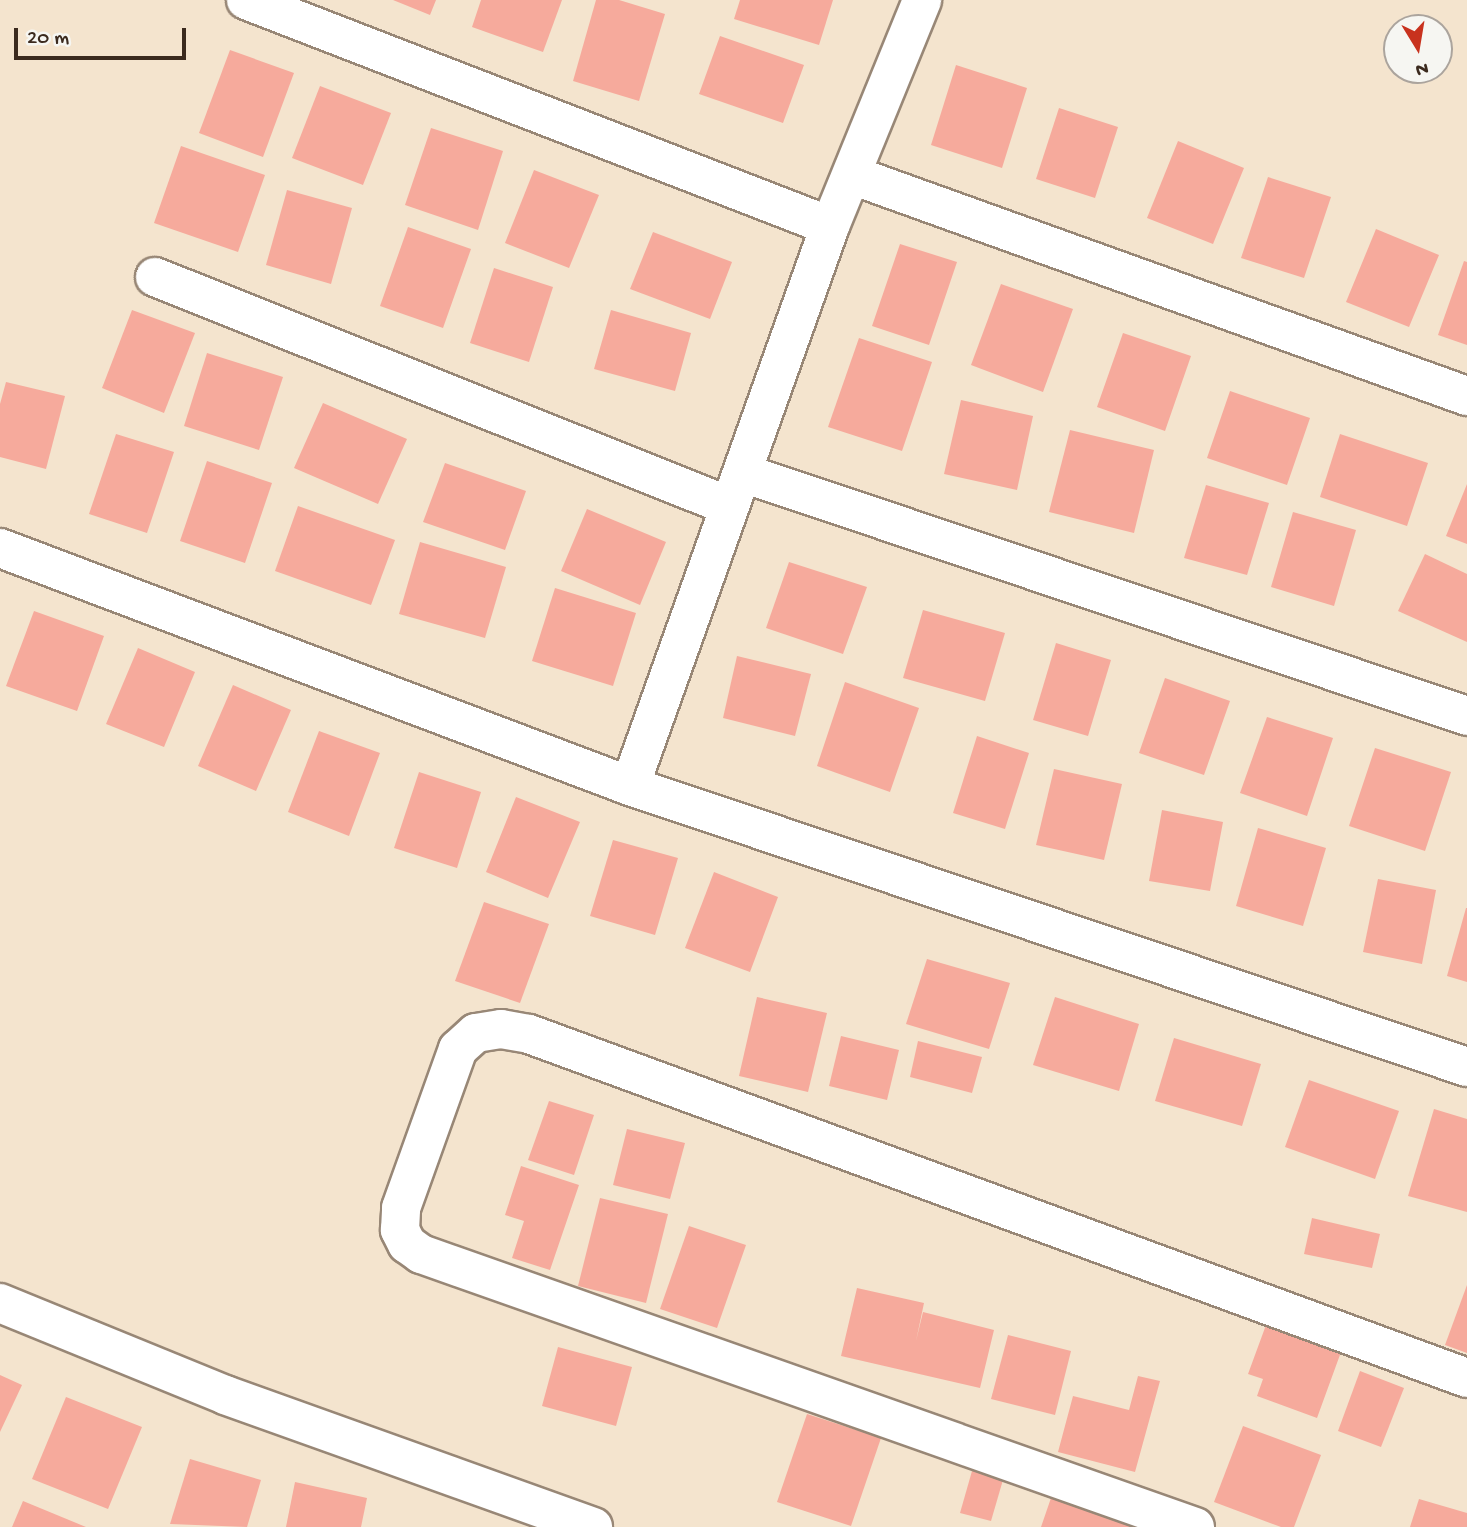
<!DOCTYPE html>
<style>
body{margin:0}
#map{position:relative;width:1467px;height:1527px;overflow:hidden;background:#f4e4ce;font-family:"Gochi Hand",sans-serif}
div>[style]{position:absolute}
.building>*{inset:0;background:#f6aa9c}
.roads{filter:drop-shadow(2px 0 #988776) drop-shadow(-2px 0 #988776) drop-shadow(0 2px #988776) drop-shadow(0 -2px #988776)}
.minor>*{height:38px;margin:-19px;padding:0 19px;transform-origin:19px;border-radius:19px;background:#fff}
span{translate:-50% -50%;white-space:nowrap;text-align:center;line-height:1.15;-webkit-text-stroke:7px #f6f6f2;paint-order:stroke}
.north{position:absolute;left:1383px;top:14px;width:70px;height:70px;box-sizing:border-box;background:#f6f6f2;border:2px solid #aba49d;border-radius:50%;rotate:169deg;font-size:19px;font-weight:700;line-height:28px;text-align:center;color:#3b2a1e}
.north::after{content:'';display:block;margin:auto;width:24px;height:32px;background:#c8321e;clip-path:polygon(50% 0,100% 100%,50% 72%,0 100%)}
.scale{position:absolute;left:14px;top:28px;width:172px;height:32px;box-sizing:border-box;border:4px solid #3b2a1e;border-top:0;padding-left:9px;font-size:21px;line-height:24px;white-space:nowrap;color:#3b2a1e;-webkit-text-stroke:5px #f6f6f2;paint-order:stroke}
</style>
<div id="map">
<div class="building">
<div style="clip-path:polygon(393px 0,436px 0,430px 15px)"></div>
<div style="clip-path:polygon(481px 0,562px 0,543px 52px,472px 27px)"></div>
<div style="clip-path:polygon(596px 0,619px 0,665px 14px,639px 101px,573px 81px)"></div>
<div style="clip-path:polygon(740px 0,833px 0,819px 45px,734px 19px)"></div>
<div style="clip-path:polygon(720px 36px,804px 65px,783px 123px,699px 94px)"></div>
<div style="clip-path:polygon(230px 50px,294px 73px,263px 157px,199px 133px)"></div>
<div style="clip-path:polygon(956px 65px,1027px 88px,1002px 168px,931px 145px)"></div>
<div style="clip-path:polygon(320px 86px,391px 113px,363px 185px,292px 158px)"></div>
<div style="clip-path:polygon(1059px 108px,1118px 127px,1095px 198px,1036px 179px)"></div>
<div style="clip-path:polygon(431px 128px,503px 151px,478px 230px,405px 205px)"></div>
<div style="clip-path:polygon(1178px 141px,1244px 168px,1213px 244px,1147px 218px)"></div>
<div style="clip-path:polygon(181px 146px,265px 175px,238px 252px,154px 223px)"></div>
<div style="clip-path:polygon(534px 170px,599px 195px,569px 268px,505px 243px)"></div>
<div style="clip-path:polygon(1268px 177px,1331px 197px,1304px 278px,1241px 258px)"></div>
<div style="clip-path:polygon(287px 190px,352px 208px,331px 284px,266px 265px)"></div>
<div style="clip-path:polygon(408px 227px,471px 249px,443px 328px,380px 306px)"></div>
<div style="clip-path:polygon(1376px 229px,1439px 255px,1409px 327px,1346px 302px)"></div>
<div style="clip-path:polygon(653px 232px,732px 262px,710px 319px,630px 289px)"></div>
<div style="clip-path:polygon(900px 244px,957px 262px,929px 345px,872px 326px)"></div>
<div style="clip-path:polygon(1464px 261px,1467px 262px,1467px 345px,1438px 335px)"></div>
<div style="clip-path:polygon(494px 268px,553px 287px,529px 362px,470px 343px)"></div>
<div style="clip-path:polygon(1001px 284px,1073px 309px,1043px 392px,971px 365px)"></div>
<div style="clip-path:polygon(132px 310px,195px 333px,164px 413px,102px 388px)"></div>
<div style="clip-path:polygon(611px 310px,691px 333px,675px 391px,594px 369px)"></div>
<div style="clip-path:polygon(1123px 333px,1191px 356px,1165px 431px,1097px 407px)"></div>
<div style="clip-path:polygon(859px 338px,932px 362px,902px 451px,828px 427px)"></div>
<div style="clip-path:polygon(207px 353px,283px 377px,259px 450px,184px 426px)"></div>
<div style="clip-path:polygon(6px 382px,65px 396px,46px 469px,0 457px,0 404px)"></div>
<div style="clip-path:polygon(1230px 391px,1310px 418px,1287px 485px,1207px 458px)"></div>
<div style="clip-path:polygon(961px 400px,1033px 416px,1017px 490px,944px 474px)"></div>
<div style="clip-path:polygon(323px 403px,407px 439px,378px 504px,294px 468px)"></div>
<div style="clip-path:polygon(1070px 430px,1154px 450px,1134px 533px,1049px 512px)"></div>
<div style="clip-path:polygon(116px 434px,174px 452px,147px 533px,89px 514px)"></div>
<div style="clip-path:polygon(1340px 434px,1428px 463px,1407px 526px,1320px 497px)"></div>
<div style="clip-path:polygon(207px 461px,272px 483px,245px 563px,180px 541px)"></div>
<div style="clip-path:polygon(445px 463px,526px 491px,505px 550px,423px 522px)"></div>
<div style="clip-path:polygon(1467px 484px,1467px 544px,1446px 536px)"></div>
<div style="clip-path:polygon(1206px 485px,1269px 503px,1247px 575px,1184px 558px)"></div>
<div style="clip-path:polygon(298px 506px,395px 540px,371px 605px,275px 571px)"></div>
<div style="clip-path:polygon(587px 509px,666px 542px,640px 605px,561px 571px)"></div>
<div style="clip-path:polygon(1293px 512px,1356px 530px,1334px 606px,1271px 587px)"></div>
<div style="clip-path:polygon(420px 542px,506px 567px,485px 638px,399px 614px)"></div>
<div style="clip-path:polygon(1425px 554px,1467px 574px,1467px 642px,1398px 611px)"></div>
<div style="clip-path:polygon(789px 562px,867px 587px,843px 654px,766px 628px)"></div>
<div style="clip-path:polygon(555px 588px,636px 613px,613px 686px,532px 661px)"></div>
<div style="clip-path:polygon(923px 610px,1005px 633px,985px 701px,903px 678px)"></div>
<div style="clip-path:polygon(34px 611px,104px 636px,77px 711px,6px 686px)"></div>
<div style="clip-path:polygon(1056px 643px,1111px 660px,1088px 736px,1033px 720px)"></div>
<div style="clip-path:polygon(138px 648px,195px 672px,164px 747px,106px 724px)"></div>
<div style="clip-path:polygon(737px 656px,811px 674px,795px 736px,723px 718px)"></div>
<div style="clip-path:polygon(1165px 678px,1230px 701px,1204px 775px,1139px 753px)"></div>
<div style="clip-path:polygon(845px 682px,919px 708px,890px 792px,817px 766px)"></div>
<div style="clip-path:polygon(233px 685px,291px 710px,256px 791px,198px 766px)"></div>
<div style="clip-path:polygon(1267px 717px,1333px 738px,1307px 816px,1240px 793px)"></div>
<div style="clip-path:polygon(319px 731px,380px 753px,349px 836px,288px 812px)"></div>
<div style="clip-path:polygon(977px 736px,1029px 753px,1005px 829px,953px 813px)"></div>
<div style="clip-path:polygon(1375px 748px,1451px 772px,1425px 851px,1349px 826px)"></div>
<div style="clip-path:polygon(1054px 769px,1122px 784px,1104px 860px,1036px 845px)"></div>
<div style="clip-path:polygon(419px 772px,481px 792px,457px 868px,394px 848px)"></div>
<div style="clip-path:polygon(516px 797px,580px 822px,548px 898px,486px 872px)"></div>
<div style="clip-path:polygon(1162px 810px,1223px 822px,1210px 891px,1149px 881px)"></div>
<div style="clip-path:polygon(1258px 828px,1326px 848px,1303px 926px,1236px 906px)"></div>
<div style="clip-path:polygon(613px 840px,678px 858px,655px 935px,590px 916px)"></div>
<div style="clip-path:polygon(714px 872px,778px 897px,750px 972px,685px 948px)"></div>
<div style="clip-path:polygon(1378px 879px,1436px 890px,1422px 964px,1363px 952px)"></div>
<div style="clip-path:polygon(484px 902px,549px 924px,520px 1003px,455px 981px)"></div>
<div style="clip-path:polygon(1466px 908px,1467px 908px,1467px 982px,1447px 976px)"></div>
<div style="clip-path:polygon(927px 959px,1010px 983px,989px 1049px,906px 1024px)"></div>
<div style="clip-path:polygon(757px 997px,827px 1013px,808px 1092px,739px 1076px)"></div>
<div style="clip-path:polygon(1055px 997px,1139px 1024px,1119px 1091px,1033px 1065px)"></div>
<div style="clip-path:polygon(841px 1036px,899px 1050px,887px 1100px,829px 1086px)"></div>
<div style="clip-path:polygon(1174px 1038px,1261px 1064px,1242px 1126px,1155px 1101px)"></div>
<div style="clip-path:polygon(918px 1041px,982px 1057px,972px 1093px,910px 1077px)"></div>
<div style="clip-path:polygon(1309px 1080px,1399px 1111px,1375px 1179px,1285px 1147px)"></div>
<div style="clip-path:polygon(549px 1101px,594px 1115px,574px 1175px,528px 1160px)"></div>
<div style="clip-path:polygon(1434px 1109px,1467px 1119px,1467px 1212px,1408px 1196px)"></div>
<div style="clip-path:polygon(627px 1129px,685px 1143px,670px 1199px,613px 1185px)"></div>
<div style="clip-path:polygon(521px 1166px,579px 1185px,550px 1270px,512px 1258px,524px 1221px,505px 1215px)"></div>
<div style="clip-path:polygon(600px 1198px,668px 1214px,646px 1303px,578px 1286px)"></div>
<div style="clip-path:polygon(1312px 1218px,1380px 1234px,1372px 1268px,1304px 1254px)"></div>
<div style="clip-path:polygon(689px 1226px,746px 1245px,717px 1328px,660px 1309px)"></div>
<div style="clip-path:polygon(1467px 1285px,1467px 1353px,1445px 1345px)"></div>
<div style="clip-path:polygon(857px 1288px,924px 1303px,916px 1341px,923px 1312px,994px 1330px,980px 1388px,841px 1356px)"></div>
<div style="clip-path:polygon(1266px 1325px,1341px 1352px,1317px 1418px,1257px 1396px,1263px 1379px,1248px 1374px)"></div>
<div style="clip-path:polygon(1008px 1335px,1071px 1351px,1055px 1415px,991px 1399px)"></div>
<div style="clip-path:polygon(558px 1347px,632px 1367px,616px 1426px,542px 1406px)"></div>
<div style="clip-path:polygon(1360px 1371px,1404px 1388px,1381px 1447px,1338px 1431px)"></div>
<div style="clip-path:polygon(0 1375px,22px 1385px,0 1432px)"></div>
<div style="clip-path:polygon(1138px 1376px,1160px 1381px,1135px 1472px,1058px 1452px,1073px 1396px,1129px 1410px)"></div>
<div style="clip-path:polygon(66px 1397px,142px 1427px,108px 1509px,32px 1479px)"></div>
<div style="clip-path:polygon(807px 1414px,881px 1438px,851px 1526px,777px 1502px)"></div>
<div style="clip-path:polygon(1243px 1426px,1321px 1455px,1294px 1527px,1281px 1527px,1214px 1502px)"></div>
<div style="clip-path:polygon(190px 1459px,261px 1480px,247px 1527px,170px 1524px)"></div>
<div style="clip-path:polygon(974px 1464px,1005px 1473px,991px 1521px,960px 1513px)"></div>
<div style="clip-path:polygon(295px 1482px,367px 1498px,361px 1527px,286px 1527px)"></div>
<div style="clip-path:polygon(1051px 1498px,1135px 1527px,1041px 1527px)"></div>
<div style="clip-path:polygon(1419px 1499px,1467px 1513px,1467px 1527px,1410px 1527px)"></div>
<div style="clip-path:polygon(23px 1501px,86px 1527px,12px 1527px)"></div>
</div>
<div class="roads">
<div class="minor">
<div style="left:246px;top:0;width:626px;rotate:21.16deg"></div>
<div style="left:852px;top:175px;width:654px;rotate:19.77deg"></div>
<div style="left:155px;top:277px;width:618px;rotate:21.75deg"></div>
<div style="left:743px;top:473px;width:764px;rotate:18.55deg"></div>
<div style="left:0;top:548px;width:673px;rotate:20.7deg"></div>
<div style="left:630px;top:786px;width:883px;rotate:18.56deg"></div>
<div style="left:630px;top:786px;width:595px;rotate:-70.35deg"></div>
<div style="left:830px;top:226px;width:244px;rotate:-67.8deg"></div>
<div style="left:0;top:1303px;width:243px;rotate:22.2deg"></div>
<div style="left:225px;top:1395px;width:391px;rotate:19.7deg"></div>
<div style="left:1195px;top:1527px;width:821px;rotate:-160.57deg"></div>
<div style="left:421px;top:1254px;width:17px;rotate:-144deg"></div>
<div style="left:407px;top:1244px;width:16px;rotate:-117deg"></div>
<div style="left:400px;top:1230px;width:22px;rotate:-87deg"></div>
<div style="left:401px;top:1208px;width:169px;rotate:-70.3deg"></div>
<div style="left:458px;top:1049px;width:24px;rotate:-42deg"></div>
<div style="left:476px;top:1033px;width:25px;rotate:-9deg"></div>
<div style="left:501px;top:1029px;width:28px;rotate:10deg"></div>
<div style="left:529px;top:1034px;width:999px;rotate:20.14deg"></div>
</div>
</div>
<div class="north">N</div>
<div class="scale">20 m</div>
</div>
